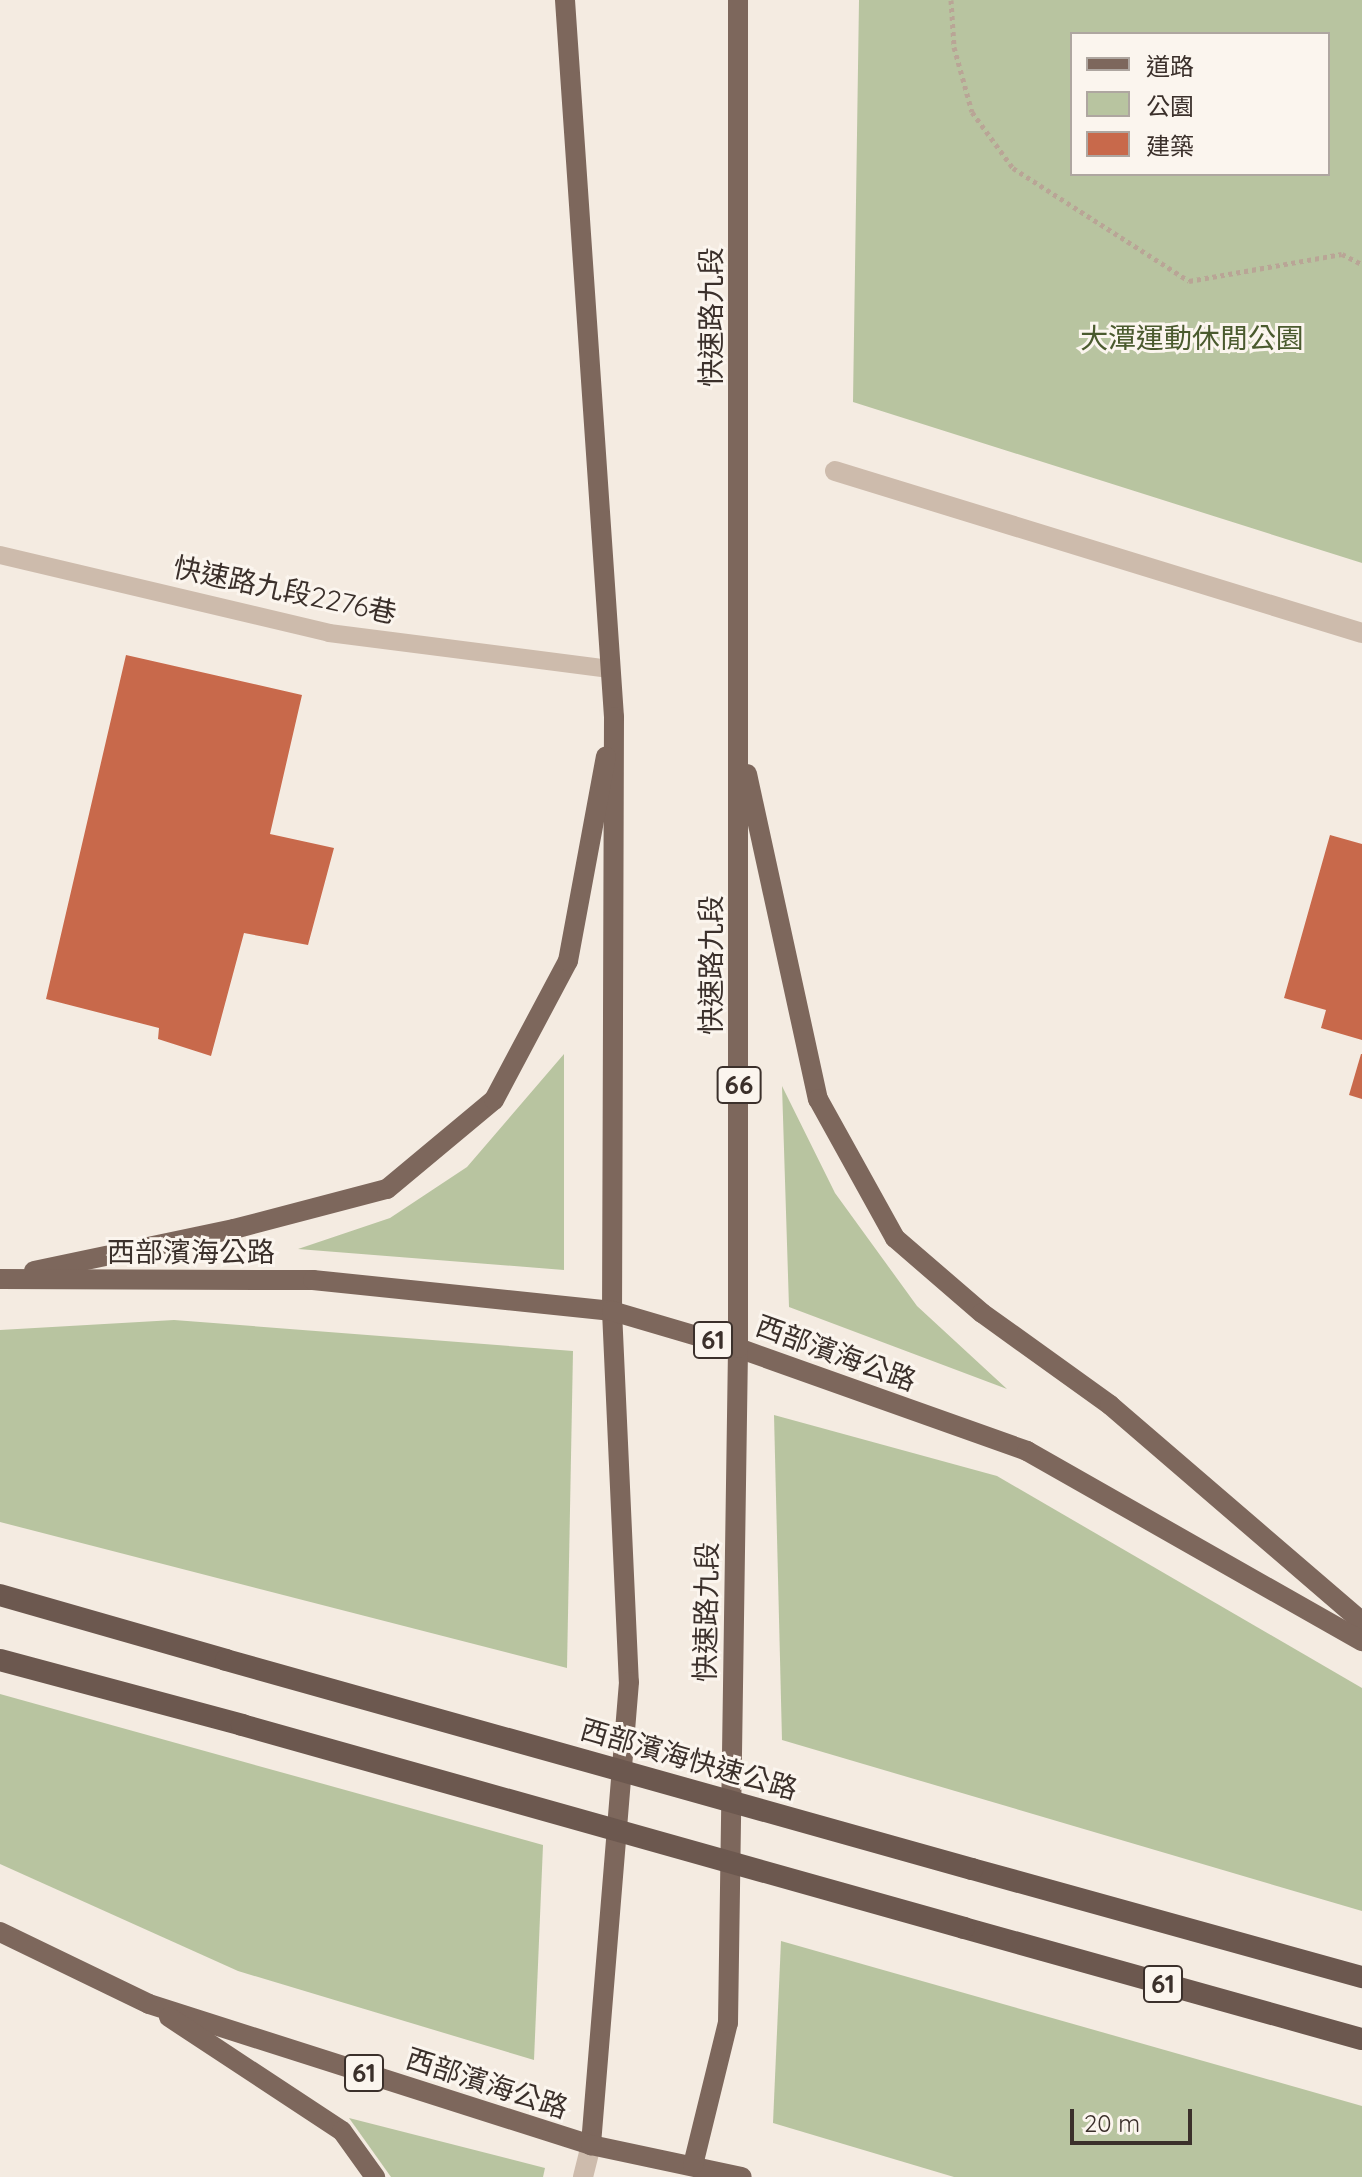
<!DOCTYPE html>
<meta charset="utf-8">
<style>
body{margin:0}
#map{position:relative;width:1362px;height:2177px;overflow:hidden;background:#f4ebe1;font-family:Quicksand,"Noto Sans TC",sans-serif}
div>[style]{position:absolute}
.green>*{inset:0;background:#b8c4a0}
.building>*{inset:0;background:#c8694b}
.path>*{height:5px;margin-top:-2.5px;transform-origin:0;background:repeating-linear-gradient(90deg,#b9a596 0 4px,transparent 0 8px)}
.service>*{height:18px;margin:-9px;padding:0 9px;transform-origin:9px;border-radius:9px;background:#cdbbac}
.minor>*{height:20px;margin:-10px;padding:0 10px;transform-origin:10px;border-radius:10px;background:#cdbbac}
.primary>*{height:20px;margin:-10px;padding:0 10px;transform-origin:10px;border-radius:10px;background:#7d675c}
.trunk>*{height:22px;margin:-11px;padding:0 11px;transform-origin:11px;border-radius:11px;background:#6c584f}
.trunk-bridge>*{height:22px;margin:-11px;padding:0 11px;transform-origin:11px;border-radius:11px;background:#6c584f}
span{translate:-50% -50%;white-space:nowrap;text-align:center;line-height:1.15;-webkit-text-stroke:6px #fbf5ee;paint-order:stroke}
.shield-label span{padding:2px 6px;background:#fbf5ee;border:2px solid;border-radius:6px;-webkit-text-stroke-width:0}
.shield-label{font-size:26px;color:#3b302b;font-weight:700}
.street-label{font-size:28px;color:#3b302b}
.park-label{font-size:28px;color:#4a5a2e}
.legend{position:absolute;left:1070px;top:32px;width:260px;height:144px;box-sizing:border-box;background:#fbf5ee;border:2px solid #aea6a0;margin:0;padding:10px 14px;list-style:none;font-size:24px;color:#3b302b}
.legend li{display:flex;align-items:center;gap:16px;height:40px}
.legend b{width:40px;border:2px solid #aea6a0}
.scale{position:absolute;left:1070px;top:2109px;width:122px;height:36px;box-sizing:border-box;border:4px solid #3b302b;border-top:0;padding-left:10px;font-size:24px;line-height:28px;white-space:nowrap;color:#3b302b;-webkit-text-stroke:6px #fbf5ee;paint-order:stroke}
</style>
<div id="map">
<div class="green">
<div style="clip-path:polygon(evenodd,859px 0,1362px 0,1362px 563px,853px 402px,859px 0,1072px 34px,1328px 34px,1328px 174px,1072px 174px,1072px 34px)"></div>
<div style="clip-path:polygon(564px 1054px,564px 1270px,298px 1249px,390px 1218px,467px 1167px)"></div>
<div style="clip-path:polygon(782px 1086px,835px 1193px,917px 1306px,1007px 1389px,789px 1307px)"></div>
<div style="clip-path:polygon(174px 1320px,573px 1351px,567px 1668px,0 1522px,0 1330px)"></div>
<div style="clip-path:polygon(774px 1415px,997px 1476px,1362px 1688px,1362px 1911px,782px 1740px)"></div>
<div style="clip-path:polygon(0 1694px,543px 1845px,534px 2060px,238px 1971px,0 1864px)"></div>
<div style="clip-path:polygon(781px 1941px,1362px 2106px,1362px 2177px,954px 2177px,773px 2123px)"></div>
<div style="clip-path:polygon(349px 2118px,545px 2168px,543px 2177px,391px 2177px)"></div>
</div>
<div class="building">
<div style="clip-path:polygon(126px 655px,302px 695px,270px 834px,334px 848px,308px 945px,244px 933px,211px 1056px,158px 1039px,159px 1028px,46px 999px)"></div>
<div style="clip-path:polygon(1330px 835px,1362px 844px,1362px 1040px,1321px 1028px,1326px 1010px,1284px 998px)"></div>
<div style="clip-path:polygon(1361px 1054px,1362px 1054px,1362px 1099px,1349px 1095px)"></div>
</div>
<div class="path">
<div style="left:951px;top:0;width:47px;rotate:86.3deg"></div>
<div style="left:954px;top:47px;width:67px;rotate:74.5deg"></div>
<div style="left:972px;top:112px;width:69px;rotate:53.8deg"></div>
<div style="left:1013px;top:168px;width:209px;rotate:32.7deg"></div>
<div style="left:1189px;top:281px;width:155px;rotate:-10deg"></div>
<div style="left:1342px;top:254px;width:22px;rotate:27deg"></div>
</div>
<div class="service">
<div style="left:0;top:555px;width:338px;rotate:13.3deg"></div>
<div style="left:329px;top:633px;width:283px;rotate:7.3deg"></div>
</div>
<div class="minor">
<div style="left:835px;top:471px;width:551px;rotate:17.09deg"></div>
<div style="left:583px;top:2177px;width:33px;rotate:-76deg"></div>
</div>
<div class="primary">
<div style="left:565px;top:0;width:719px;rotate:86.09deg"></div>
<div style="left:614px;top:717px;width:594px;rotate:90.19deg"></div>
<div style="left:612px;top:1311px;width:371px;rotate:87.4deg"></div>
<div style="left:629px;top:1682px;width:465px;rotate:94.7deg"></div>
<div style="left:747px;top:774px;width:333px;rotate:77.7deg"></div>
<div style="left:818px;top:1099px;width:159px;rotate:61deg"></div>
<div style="left:895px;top:1238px;width:115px;rotate:40.8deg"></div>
<div style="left:982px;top:1313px;width:158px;rotate:35.7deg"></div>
<div style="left:1110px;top:1405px;width:333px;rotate:40.7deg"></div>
<div style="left:34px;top:1271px;width:204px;rotate:-11.9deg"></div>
<div style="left:234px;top:1229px;width:158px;rotate:-14.7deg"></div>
<div style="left:387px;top:1189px;width:139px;rotate:-39.8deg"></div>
<div style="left:494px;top:1100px;width:157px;rotate:-62deg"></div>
<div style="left:568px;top:961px;width:208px;rotate:-79.5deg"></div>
<div style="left:0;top:1279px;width:313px;rotate:0.2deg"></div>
<div style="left:313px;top:1280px;width:301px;rotate:5.9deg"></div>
<div style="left:612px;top:1311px;width:131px;rotate:16.4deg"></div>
<div style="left:738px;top:1348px;width:307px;rotate:19.6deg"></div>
<div style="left:1027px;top:1451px;width:385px;rotate:29.6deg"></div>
<div style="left:0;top:1932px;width:165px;rotate:25.8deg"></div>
<div style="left:149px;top:2004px;width:464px;rotate:17.7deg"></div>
<div style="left:591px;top:2145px;width:154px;rotate:12deg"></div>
<div style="left:169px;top:2017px;width:207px;rotate:33.4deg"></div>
<div style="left:342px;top:2131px;width:57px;rotate:54.3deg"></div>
<div style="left:693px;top:2165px;width:146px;rotate:-76.2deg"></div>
<div style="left:728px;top:2023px;width:675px;rotate:-89.15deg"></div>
<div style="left:738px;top:1348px;width:1348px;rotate:-90deg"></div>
</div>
<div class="trunk">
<div style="left:0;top:1595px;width:235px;rotate:16deg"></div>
<div style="left:0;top:1660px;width:251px;rotate:15deg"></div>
<div style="left:972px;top:1869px;width:405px;rotate:15.5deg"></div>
<div style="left:964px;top:1928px;width:413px;rotate:15.6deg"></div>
</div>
<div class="trunk-bridge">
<div style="left:226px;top:1660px;width:775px;rotate:15.65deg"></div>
<div style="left:242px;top:1725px;width:750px;rotate:15.7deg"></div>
</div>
<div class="shield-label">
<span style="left:739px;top:1085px">66</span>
<span style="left:713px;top:1340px">61</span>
<span style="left:1163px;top:1984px">61</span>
<span style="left:364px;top:2073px">61</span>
</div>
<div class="street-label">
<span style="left:711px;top:317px;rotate:-90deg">快速路九段</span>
<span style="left:285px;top:590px;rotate:12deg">快速路九段2276巷</span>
<span style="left:711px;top:965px;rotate:-90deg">快速路九段</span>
<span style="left:191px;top:1252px">西部濱海公路</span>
<span style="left:836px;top:1353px;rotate:20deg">西部濱海公路</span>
<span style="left:706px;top:1612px;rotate:-89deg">快速路九段</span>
<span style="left:689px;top:1759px;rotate:16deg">西部濱海快速公路</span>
<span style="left:487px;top:2083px;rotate:18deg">西部濱海公路</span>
</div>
<div class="park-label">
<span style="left:1192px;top:338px">大潭運動休閒公園</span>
</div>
<ul class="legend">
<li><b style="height:10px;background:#7d675c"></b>道路</li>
<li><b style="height:22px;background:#b8c4a0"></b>公園</li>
<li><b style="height:22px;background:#c8694b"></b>建築</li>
</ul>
<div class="scale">20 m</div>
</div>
